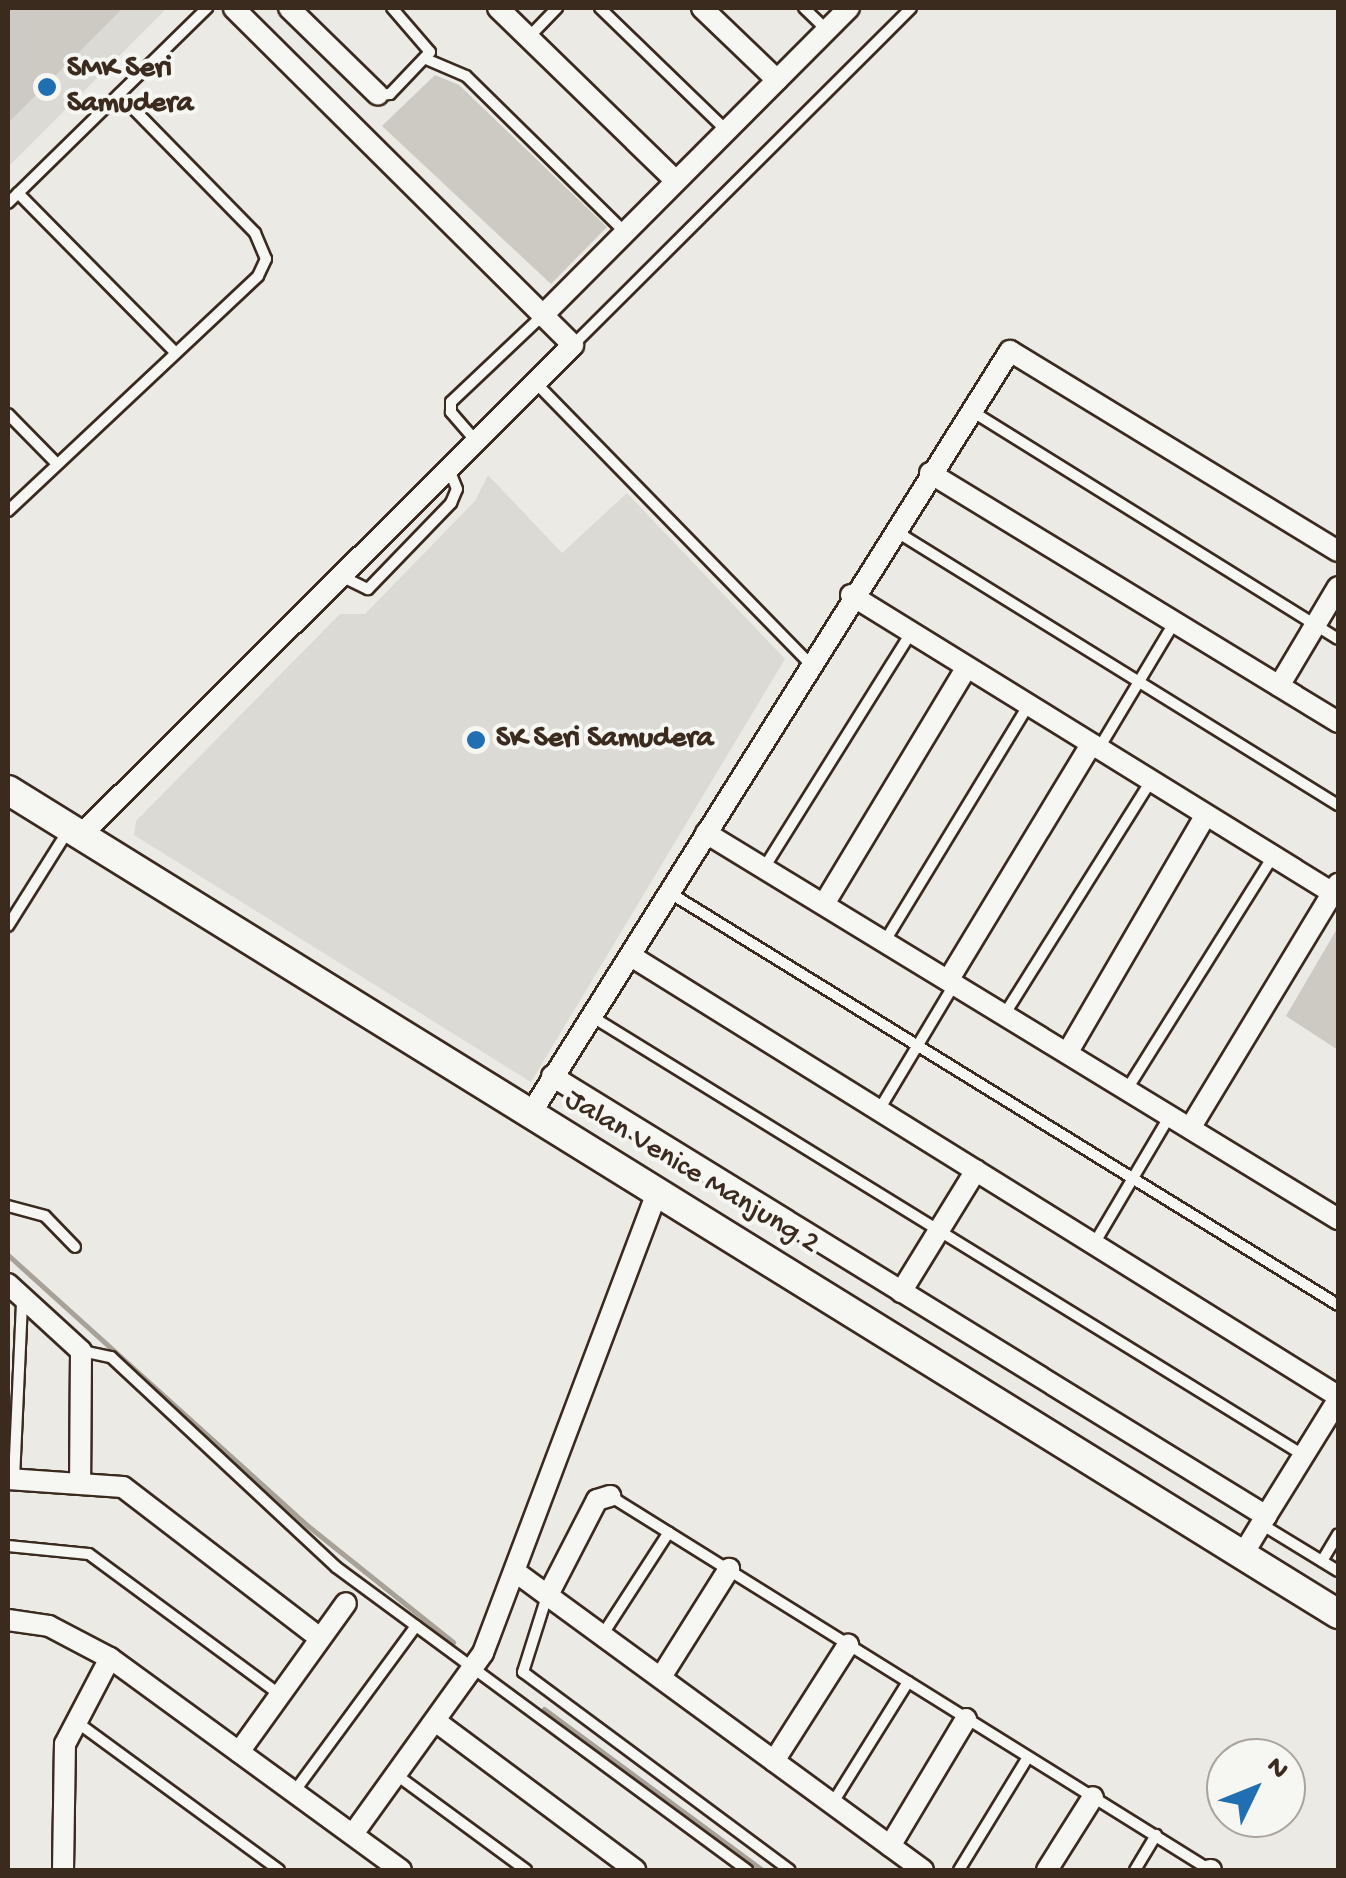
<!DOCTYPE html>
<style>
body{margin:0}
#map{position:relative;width:1346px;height:1878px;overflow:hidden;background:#ebeae5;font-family:"Gochi Hand",sans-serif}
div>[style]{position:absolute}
.built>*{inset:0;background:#dcdad4}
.green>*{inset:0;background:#cdcac4}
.stream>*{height:5px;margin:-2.5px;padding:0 2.5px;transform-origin:2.5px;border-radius:2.5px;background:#a8a198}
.roads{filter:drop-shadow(2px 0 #3b2a1e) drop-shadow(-2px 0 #3b2a1e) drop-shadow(0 2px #3b2a1e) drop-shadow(0 -2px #3b2a1e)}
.lane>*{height:10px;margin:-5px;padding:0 5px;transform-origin:5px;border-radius:5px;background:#f6f6f2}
.street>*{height:20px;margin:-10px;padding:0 10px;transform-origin:10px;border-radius:10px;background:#f6f6f2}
.secondary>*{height:28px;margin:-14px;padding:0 14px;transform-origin:14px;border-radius:14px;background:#f6f6f2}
.dots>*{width:28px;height:28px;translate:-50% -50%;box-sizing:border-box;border:5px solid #f6f6f2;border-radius:50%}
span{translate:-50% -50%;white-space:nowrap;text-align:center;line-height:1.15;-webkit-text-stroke:8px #f6f6f2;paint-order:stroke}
.poi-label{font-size:30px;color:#3b2a1e;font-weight:700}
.left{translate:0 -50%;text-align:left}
.street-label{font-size:30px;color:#3b2a1e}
.frame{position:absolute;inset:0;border:10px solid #3b2a1e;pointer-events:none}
.north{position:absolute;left:1206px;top:1738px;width:100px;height:100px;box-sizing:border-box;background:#f6f6f2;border:2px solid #aba49d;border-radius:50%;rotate:47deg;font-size:28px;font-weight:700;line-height:40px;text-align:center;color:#3b2a1e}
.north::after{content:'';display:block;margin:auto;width:35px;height:45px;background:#1f6fb2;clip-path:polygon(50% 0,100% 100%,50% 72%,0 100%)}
</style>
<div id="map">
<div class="built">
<div style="clip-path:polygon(8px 8px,167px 8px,8px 167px)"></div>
<div style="clip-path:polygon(488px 475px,562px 553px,627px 493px,785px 659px,531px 1082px,134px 835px,136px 821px,340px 614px,365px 614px,475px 501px)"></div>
</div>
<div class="green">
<div style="clip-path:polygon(8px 8px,123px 8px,8px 123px)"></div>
<div style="clip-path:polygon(435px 75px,459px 85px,607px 227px,551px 284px,382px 126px)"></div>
<div style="clip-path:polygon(1338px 927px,1338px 1050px,1286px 1016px)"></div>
</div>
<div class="stream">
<div style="left:8px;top:1255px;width:404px;rotate:42.1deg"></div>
<div style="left:308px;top:1526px;width:186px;rotate:38.7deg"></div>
<div style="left:544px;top:1709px;width:271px;rotate:36.4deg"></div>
</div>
<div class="roads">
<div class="lane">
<div style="left:600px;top:8px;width:177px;rotate:44.1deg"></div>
<div style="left:804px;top:8px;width:32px;rotate:44deg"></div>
<div style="left:528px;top:38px;width:42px;rotate:-46deg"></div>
<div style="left:426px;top:59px;width:43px;rotate:23deg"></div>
<div style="left:466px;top:76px;width:224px;rotate:44.5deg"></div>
<div style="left:378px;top:95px;width:12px;rotate:-5deg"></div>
<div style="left:390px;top:94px;width:58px;rotate:-46.4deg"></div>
<div style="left:430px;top:52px;width:58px;rotate:-130.8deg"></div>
<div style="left:18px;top:193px;width:223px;rotate:45.4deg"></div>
<div style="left:8px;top:203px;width:279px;rotate:-44.4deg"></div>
<div style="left:573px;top:345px;width:477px;rotate:-44.9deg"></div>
<div style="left:535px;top:382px;width:392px;rotate:45.7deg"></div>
<div style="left:970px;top:410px;width:433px;rotate:31.9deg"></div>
<div style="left:8px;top:414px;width:67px;rotate:45.6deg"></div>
<div style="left:475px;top:440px;width:37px;rotate:-131deg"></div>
<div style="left:451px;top:412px;width:10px;rotate:-90deg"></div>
<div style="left:451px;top:402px;width:125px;rotate:-43.4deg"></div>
<div style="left:8px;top:511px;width:343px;rotate:-43.2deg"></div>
<div style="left:258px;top:276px;width:19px;rotate:-65deg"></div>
<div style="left:266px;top:259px;width:28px;rotate:-113deg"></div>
<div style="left:255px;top:233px;width:194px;rotate:-134.4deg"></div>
<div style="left:897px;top:532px;width:519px;rotate:31.76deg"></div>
<div style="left:341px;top:576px;width:30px;rotate:26deg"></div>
<div style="left:368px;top:589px;width:120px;rotate:-46deg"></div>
<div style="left:451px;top:503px;width:15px;rotate:-67deg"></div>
<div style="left:457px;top:489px;width:22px;rotate:-112deg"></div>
<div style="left:1098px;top:750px;width:148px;rotate:-59.1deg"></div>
<div style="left:764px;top:868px;width:277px;rotate:-58deg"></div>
<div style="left:670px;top:893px;width:785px;rotate:31.66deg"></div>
<div style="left:8px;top:926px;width:115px;rotate:-57.8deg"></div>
<div style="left:885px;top:941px;width:274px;rotate:-58.7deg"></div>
<div style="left:1006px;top:1012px;width:271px;rotate:-57.9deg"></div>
<div style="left:591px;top:1016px;width:836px;rotate:31.66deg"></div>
<div style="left:1129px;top:1086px;width:271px;rotate:-57.9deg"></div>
<div style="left:879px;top:1110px;width:148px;rotate:-59.1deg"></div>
<div style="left:8px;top:1206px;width:38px;rotate:15deg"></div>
<div style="left:45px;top:1216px;width:43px;rotate:45.9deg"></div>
<div style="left:1094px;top:1244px;width:151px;rotate:-59.4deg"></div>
<div style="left:82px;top:1351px;width:30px;rotate:12deg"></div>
<div style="left:111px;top:1357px;width:308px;rotate:43deg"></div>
<div style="left:336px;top:1567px;width:511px;rotate:36.4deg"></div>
<div style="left:14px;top:1479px;width:178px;rotate:-87.4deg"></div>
<div style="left:610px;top:1496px;width:707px;rotate:31.94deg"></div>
<div style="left:1261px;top:1524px;width:90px;rotate:31.4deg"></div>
<div style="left:8px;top:1546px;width:81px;rotate:5.6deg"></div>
<div style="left:89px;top:1554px;width:236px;rotate:36.4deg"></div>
<div style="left:1322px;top:1561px;width:31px;rotate:-59deg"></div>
<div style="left:547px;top:1596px;width:80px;rotate:107.5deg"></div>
<div style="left:523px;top:1672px;width:332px;rotate:36.6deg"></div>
<div style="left:603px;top:1634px;width:121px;rotate:-57.1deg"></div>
<div style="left:74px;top:1720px;width:254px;rotate:36.2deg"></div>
<div style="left:398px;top:1776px;width:159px;rotate:36.3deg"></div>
<div style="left:294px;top:1792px;width:206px;rotate:-53.7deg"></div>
<div style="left:832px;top:1804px;width:144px;rotate:-58.1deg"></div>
<div style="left:959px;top:1870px;width:132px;rotate:-58.6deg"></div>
<div style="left:1135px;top:1870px;width:41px;rotate:-59deg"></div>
</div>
<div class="street">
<div style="left:289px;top:8px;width:124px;rotate:44.3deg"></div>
<div style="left:498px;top:8px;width:248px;rotate:44.2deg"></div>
<div style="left:702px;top:8px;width:104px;rotate:43.8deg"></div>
<div style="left:542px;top:316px;width:435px;rotate:-45.1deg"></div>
<div style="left:930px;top:473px;width:478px;rotate:31.4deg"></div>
<div style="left:851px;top:595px;width:567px;rotate:31.73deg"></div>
<div style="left:1279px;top:686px;width:115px;rotate:-59.2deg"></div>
<div style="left:706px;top:833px;width:741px;rotate:31.41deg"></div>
<div style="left:82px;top:834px;width:693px;rotate:-44.88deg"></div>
<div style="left:573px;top:345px;width:478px;rotate:-135.2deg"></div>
<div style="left:824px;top:904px;width:275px;rotate:-58.9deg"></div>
<div style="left:631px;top:956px;width:833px;rotate:31.9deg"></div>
<div style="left:949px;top:979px;width:272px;rotate:-58.8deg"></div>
<div style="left:1069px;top:1050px;width:271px;rotate:-59.8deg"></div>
<div style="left:552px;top:1076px;width:839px;rotate:31.64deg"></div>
<div style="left:1266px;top:1516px;width:137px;rotate:-58.2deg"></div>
<div style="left:531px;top:1113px;width:900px;rotate:-57.85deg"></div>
<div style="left:1010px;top:351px;width:384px;rotate:31.4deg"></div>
<div style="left:1192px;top:1125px;width:282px;rotate:-58.8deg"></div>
<div style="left:8px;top:1284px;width:99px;rotate:42.5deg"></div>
<div style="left:81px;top:1351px;width:130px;rotate:90.4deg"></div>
<div style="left:901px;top:1292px;width:143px;rotate:-58.4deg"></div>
<div style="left:8px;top:1479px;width:115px;rotate:4deg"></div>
<div style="left:123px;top:1487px;width:248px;rotate:37.5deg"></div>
<div style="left:1243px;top:1554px;width:44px;rotate:-58.8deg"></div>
<div style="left:517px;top:1573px;width:503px;rotate:36.19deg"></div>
<div style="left:549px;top:1593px;width:105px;rotate:-62.7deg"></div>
<div style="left:597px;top:1500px;width:14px;rotate:-17deg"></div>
<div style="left:8px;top:1620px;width:41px;rotate:8.3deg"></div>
<div style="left:49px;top:1626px;width:69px;rotate:27.7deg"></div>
<div style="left:110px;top:1658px;width:360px;rotate:36.1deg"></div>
<div style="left:661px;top:1677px;width:128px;rotate:-57.8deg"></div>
<div style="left:438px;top:1723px;width:246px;rotate:36.7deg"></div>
<div style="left:239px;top:1752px;width:183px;rotate:-54.3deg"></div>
<div style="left:774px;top:1761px;width:138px;rotate:-57.5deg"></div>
<div style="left:353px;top:1834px;width:223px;rotate:-54.3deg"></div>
<div style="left:483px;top:1653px;width:496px;rotate:-69.3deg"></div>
<div style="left:890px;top:1846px;width:148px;rotate:-59.1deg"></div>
<div style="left:63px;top:1870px;width:126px;rotate:-89.1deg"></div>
<div style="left:65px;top:1744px;width:97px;rotate:-62.4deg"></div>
<div style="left:1047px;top:1870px;width:86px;rotate:-57.8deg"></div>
<div style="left:1210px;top:1870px;width:1px"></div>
</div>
<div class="secondary">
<div style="left:8px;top:790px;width:1565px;rotate:31.78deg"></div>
</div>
</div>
<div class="dots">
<div style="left:47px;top:87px;background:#1f6fb2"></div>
<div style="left:476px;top:740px;background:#1f6fb2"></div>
</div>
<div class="poi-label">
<span class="left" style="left:67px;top:87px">SMK Seri<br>Samudera</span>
<span class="left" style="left:496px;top:740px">SK Seri Samudera</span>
</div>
<div class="street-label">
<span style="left:691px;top:1173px;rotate:31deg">Jalan Venice Manjung 2</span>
</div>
<div class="frame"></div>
<div class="north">N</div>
</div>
